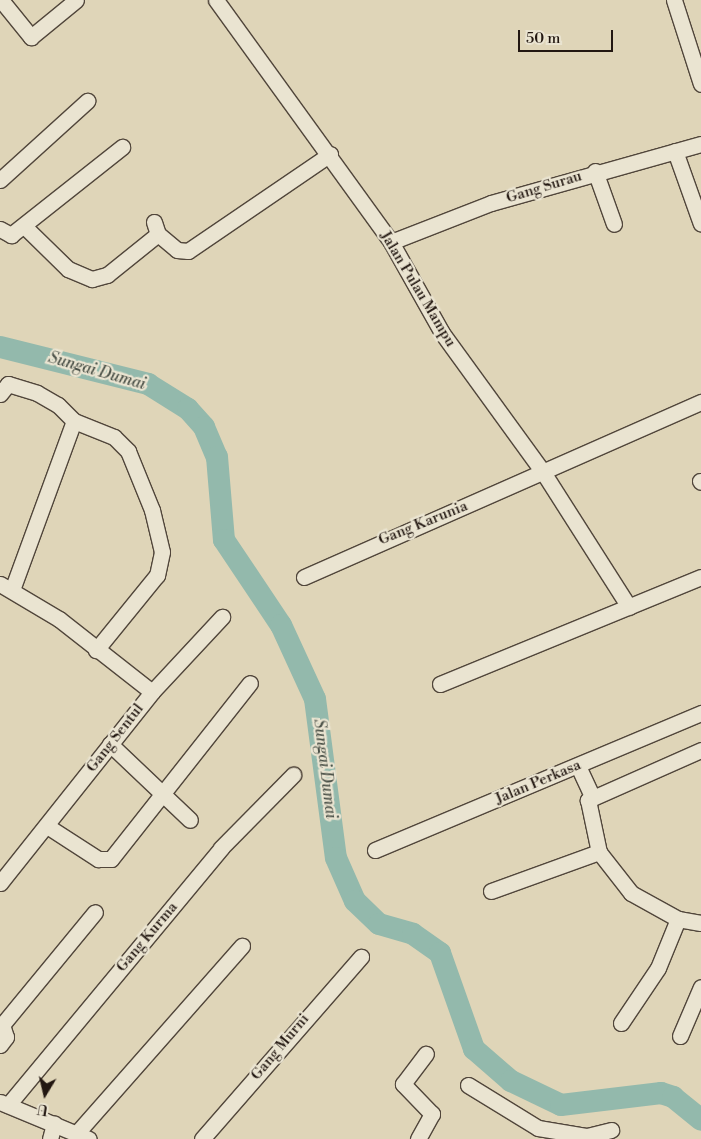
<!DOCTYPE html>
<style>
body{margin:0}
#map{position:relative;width:701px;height:1139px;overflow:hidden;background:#dfd5b8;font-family:"Libre Bodoni",serif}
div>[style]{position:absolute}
.river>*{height:22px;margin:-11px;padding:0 11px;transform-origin:11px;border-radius:11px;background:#93b9ac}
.roads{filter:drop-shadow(1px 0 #51463b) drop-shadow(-1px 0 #51463b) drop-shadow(0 1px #51463b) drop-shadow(0 -1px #51463b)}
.street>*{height:15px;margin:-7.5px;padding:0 7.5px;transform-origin:7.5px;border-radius:7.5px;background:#eae4d1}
span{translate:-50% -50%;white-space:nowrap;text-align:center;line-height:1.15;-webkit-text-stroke:4.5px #eae4d1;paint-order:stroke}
.street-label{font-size:15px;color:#221711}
.water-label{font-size:16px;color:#4a5047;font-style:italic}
.north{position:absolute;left:20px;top:1069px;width:50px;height:50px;-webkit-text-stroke:4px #eae4d1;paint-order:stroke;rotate:189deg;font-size:14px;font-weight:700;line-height:20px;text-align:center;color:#221711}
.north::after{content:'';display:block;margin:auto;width:18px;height:22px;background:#221711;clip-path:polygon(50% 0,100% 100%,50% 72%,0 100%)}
.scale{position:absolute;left:518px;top:30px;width:95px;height:22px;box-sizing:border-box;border:2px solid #221711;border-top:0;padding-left:6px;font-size:15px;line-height:18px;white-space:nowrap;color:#221711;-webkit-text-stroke:4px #eae4d1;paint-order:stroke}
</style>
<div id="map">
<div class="river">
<div style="left:0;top:347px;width:153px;rotate:14deg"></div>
<div style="left:148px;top:384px;width:47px;rotate:32deg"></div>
<div style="left:188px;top:409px;width:24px;rotate:48deg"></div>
<div style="left:204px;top:427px;width:33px;rotate:67deg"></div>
<div style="left:217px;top:457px;width:83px;rotate:85.2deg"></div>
<div style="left:224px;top:540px;width:102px;rotate:56.2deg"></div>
<div style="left:281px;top:625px;width:81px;rotate:65.3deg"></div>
<div style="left:315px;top:699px;width:160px;rotate:82.5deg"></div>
<div style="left:336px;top:858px;width:47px;rotate:66.2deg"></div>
<div style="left:355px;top:901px;width:33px;rotate:44deg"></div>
<div style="left:379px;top:924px;width:35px;rotate:16deg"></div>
<div style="left:413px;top:934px;width:33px;rotate:35deg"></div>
<div style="left:440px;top:953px;width:102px;rotate:70.5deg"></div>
<div style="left:474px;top:1049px;width:49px;rotate:40.9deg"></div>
<div style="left:511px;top:1081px;width:55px;rotate:25.6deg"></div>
<div style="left:561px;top:1105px;width:101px;rotate:-6.8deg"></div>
<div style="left:661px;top:1093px;width:13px;rotate:18deg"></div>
<div style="left:673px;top:1097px;width:36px;rotate:39deg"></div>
</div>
<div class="roads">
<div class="street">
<div style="left:1px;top:0;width:48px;rotate:51deg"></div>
<div style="left:31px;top:37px;width:58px;rotate:-39.4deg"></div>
<div style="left:216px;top:0;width:299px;rotate:54.1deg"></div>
<div style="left:391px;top:242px;width:104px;rotate:60.7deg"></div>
<div style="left:442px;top:333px;width:172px;rotate:54deg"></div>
<div style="left:543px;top:472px;width:160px;rotate:57.5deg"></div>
<div style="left:674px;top:0;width:88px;rotate:72.2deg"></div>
<div style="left:675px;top:151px;width:77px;rotate:70.4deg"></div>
<div style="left:595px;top:171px;width:56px;rotate:70.3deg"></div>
<div style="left:0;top:180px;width:118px;rotate:-42.2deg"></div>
<div style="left:154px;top:222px;width:13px;rotate:72deg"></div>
<div style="left:158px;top:234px;width:25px;rotate:40deg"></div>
<div style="left:177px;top:250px;width:11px;rotate:5deg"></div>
<div style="left:188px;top:251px;width:172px;rotate:-34.3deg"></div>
<div style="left:24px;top:226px;width:62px;rotate:44.3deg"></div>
<div style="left:68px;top:269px;width:26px;rotate:23deg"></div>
<div style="left:92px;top:279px;width:16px;rotate:-15deg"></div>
<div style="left:107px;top:275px;width:65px;rotate:-38.8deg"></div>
<div style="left:0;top:229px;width:13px;rotate:29deg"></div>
<div style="left:11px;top:235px;width:142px;rotate:-38.4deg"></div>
<div style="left:391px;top:242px;width:107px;rotate:-21.3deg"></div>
<div style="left:491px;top:203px;width:218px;rotate:-15.7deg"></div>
<div style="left:0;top:394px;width:13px;rotate:-51deg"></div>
<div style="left:8px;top:384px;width:30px;rotate:17deg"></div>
<div style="left:37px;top:393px;width:24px;rotate:30deg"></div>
<div style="left:58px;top:405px;width:23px;rotate:45deg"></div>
<div style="left:74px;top:421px;width:43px;rotate:21.8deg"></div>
<div style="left:114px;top:437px;width:20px;rotate:45deg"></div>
<div style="left:128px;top:451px;width:64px;rotate:67.9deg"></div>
<div style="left:152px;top:510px;width:43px;rotate:76.6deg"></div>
<div style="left:162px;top:552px;width:24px;rotate:102deg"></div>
<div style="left:157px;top:575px;width:97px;rotate:129.1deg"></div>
<div style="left:700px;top:481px;width:1px;rotate:45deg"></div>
<div style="left:304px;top:577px;width:434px;rotate:-23.8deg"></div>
<div style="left:0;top:584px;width:69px;rotate:30.7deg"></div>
<div style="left:59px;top:619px;width:118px;rotate:38.1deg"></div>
<div style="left:152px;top:692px;width:244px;rotate:128.5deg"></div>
<div style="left:12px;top:590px;width:180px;rotate:-69.9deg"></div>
<div style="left:440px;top:684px;width:282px;rotate:-22.3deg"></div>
<div style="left:152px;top:692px;width:103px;rotate:-47deg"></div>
<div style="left:110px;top:744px;width:110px;rotate:43.5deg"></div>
<div style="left:701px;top:750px;width:124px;rotate:156.1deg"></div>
<div style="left:588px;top:800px;width:53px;rotate:78.1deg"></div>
<div style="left:599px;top:852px;width:52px;rotate:52deg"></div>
<div style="left:631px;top:893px;width:54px;rotate:29deg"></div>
<div style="left:678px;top:919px;width:23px;rotate:10deg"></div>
<div style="left:578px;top:766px;width:35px;rotate:65deg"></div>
<div style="left:47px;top:826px;width:61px;rotate:32.9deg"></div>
<div style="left:98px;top:859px;width:13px"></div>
<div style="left:111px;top:859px;width:224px;rotate:-51.7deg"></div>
<div style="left:375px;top:850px;width:354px;rotate:-22.8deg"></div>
<div style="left:491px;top:891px;width:115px;rotate:-19.9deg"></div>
<div style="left:621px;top:1023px;width:66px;rotate:-56.1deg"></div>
<div style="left:658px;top:968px;width:53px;rotate:-67.8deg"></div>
<div style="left:680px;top:1036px;width:53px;rotate:-66.8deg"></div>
<div style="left:0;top:1045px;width:10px;rotate:-53deg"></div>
<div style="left:6px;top:1037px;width:13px;rotate:-108deg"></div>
<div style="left:2px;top:1025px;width:146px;rotate:-50.5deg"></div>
<div style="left:468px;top:1085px;width:82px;rotate:31.6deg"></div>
<div style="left:538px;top:1128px;width:50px;rotate:9.3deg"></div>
<div style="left:587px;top:1136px;width:25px;rotate:-14deg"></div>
<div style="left:0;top:1102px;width:96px;rotate:22.6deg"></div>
<div style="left:8px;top:1105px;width:334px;rotate:-50.3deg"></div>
<div style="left:221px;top:848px;width:103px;rotate:-45.4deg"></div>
<div style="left:76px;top:1134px;width:251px;rotate:-48.6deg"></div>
<div style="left:50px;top:1139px;width:16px;rotate:-75deg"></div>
<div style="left:202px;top:1139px;width:242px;rotate:-48.9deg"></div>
<div style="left:418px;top:1139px;width:29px;rotate:-61deg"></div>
<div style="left:432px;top:1114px;width:42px;rotate:-134deg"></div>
<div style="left:403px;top:1084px;width:38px;rotate:-53deg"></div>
</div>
</div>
<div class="street-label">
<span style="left:544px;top:187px;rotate:-17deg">Gang Surau</span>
<span style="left:418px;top:289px;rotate:59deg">Jalan Pulau Mampu</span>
<span style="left:423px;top:523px;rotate:-22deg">Gang Karunia</span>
<span style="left:115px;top:738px;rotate:-52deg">Gang Sentul</span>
<span style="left:538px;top:782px;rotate:-23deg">Jalan Perkasa</span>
<span style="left:147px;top:937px;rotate:-50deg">Gang Kurma</span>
<span style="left:280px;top:1047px;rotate:-50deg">Gang Murni</span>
</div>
<div class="water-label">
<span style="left:97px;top:371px;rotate:16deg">Sungai Dumai</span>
<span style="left:325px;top:769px;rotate:83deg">Sungai Dumai</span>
</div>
<div class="north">U</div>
<div class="scale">50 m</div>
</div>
